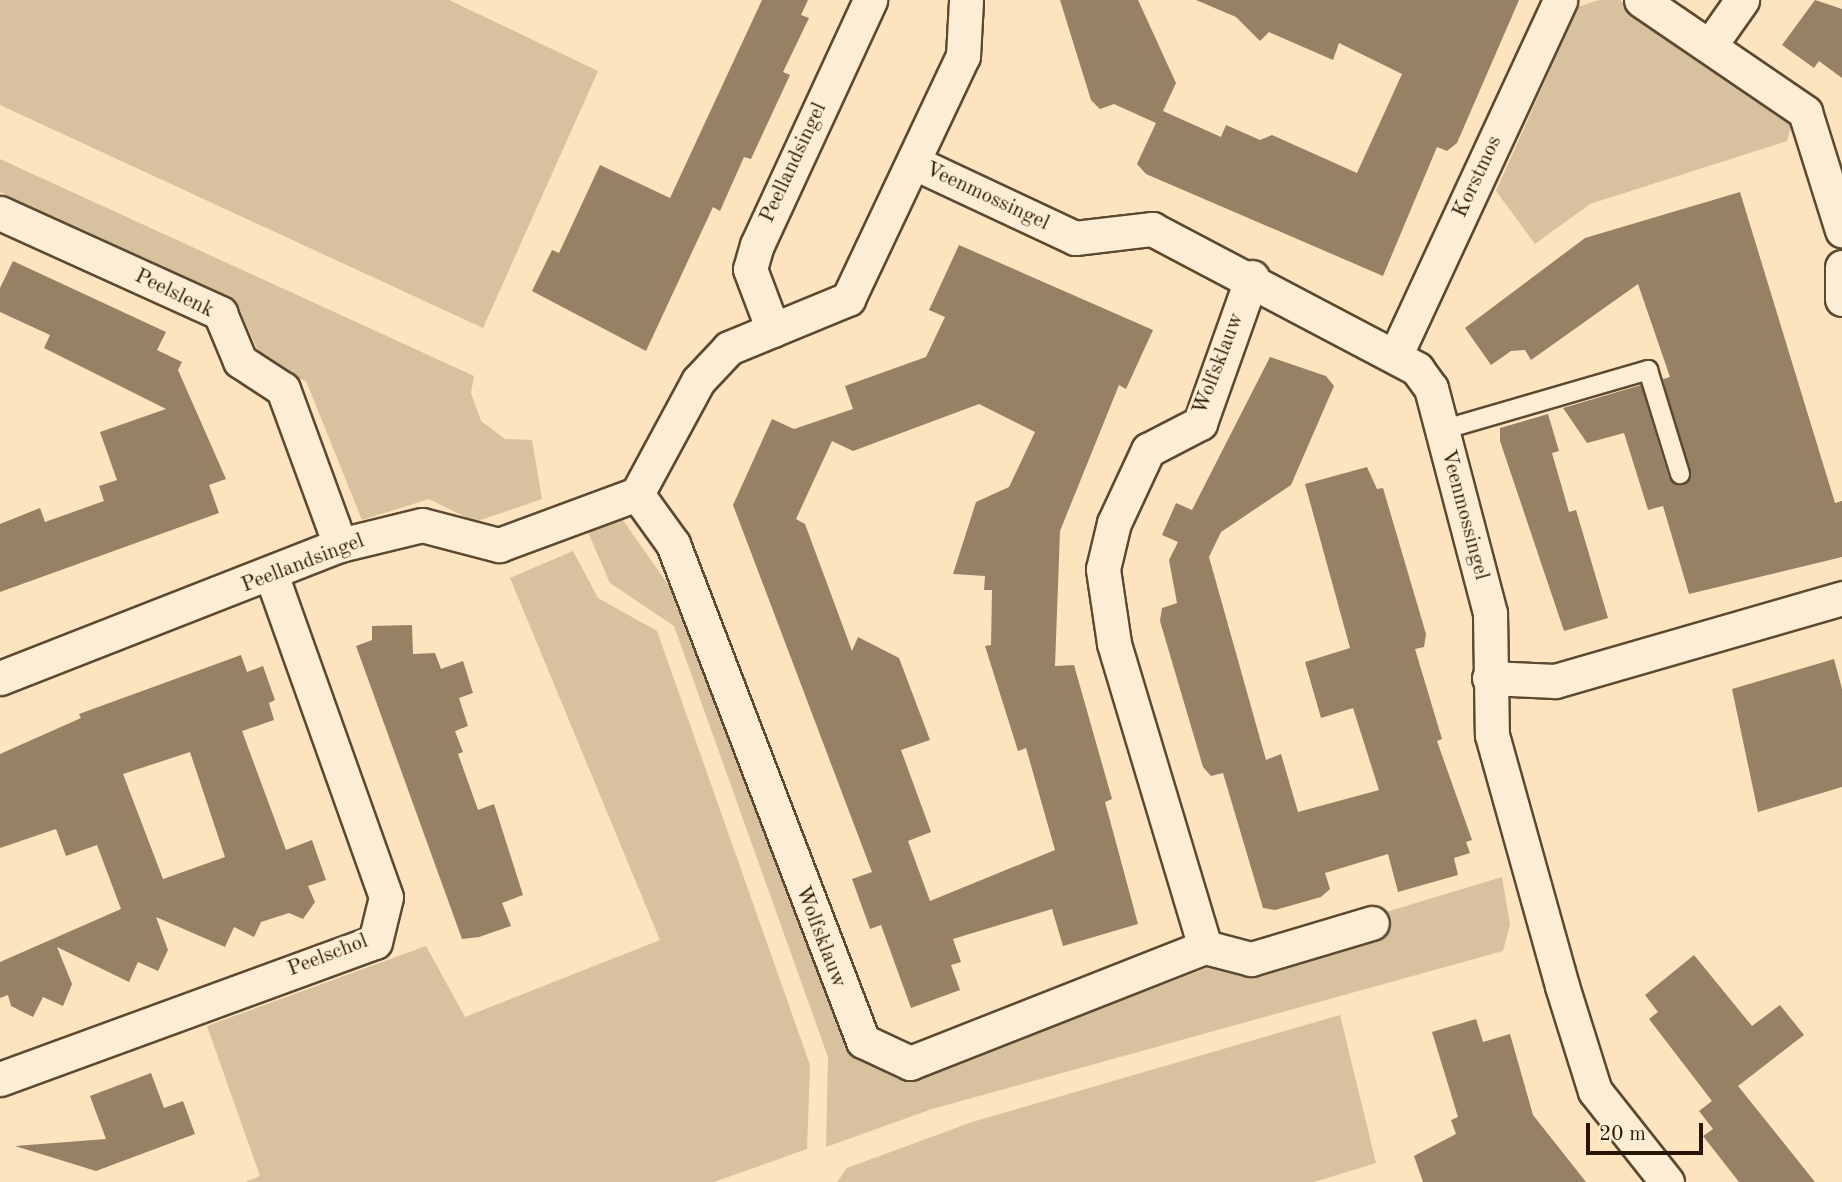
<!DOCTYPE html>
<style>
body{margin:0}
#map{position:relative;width:1842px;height:1182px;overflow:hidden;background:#fde4bf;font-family:"Old Standard TT",serif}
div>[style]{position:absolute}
.green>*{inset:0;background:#d8c19f}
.building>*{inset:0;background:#968164}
.roads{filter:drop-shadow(2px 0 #5c4931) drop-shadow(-2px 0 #5c4931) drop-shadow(0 2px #5c4931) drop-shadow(0 -2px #5c4931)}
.lane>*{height:18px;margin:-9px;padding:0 9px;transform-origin:9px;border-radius:9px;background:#feedd5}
.street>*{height:33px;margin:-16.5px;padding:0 16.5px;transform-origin:16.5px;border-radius:16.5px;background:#feedd5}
span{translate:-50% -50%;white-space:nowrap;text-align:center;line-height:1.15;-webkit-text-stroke:6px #feedd5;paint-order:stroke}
.street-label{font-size:21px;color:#261502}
.scale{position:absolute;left:1586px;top:1123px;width:117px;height:32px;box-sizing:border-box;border:4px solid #261502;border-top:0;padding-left:9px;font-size:21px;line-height:24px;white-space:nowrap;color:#261502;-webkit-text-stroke:5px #feedd5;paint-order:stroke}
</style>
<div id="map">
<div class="green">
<div style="clip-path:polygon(0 0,449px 0,598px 71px,483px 328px,0 105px)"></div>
<div style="clip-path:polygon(1599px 0,1620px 0,1792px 124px,1787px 141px,1590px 204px,1535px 244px,1496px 191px,1578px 7px)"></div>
<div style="clip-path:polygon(0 159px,474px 376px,471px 393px,481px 421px,505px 439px,532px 440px,542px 499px,475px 522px,429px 499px,362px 520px,306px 381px,264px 365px,238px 306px,0 192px)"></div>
<div style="clip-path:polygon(620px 516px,674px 593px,850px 1055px,910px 1081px,1215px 965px,1232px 963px,1249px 978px,1387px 931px,1383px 913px,1502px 877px,1510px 924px,1503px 951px,932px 1109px,826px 1147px,828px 1057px,674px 626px,610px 583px,587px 530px)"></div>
<div style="clip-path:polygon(573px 551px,598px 598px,657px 631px,810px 1065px,807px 1149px,714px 1182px,245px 1182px,260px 1176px,207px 1026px,426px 946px,465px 1017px,660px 940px,510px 578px)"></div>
<div style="clip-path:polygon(1340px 1015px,1376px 1163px,1314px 1182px,837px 1182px,847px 1168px,972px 1122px)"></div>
</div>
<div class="building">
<div style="clip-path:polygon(762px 0,808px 0,801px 15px,809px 18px,783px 72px,790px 75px,751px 159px,744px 157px,720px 211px,713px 207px,646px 351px,532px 291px,552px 250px,559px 253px,600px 165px,670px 198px)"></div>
<div style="clip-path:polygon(1060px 0,1138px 0,1176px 83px,1163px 111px,1221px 137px,1226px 125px,1260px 140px,1272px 135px,1357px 173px,1402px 74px,1339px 43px,1333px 60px,1269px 32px,1260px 41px,1236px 17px,1196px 0,1519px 0,1457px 143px,1447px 151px,1437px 147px,1383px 276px,1146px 174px,1137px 164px,1156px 123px,1114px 104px,1100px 109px,1091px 100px)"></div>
<div style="clip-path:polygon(1815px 0,1842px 9px,1842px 78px,1819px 61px,1814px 68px,1782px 45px)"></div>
<div style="clip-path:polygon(1740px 192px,1835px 503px,1842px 501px,1842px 557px,1689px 594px,1663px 506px,1648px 510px,1624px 433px,1587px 443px,1563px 408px,1641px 385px,1669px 478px,1678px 485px,1689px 481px,1663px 379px,1670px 377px,1638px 284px,1531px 360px,1525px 350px,1511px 351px,1491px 365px,1465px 328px,1585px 238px)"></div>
<div style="clip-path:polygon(evenodd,959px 245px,1153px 330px,1126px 389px,1119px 385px,1060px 531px,1055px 666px,1074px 665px,1112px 799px,1105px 802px,1138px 924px,1063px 946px,1052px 909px,953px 939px,961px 962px,951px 965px,960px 990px,911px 1008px,881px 925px,870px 929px,852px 879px,872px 872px,733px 505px,772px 419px,794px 429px,853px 409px,845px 386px,926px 357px,945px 317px,929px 310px,959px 245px,979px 404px,1035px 432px,1009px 487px,976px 502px,953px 574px,985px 576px,984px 590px,992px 590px,991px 645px,985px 646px,1018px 751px,1026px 748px,1055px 850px,930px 901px,908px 841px,931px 832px,901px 750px,930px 740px,899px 658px,858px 637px,852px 651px,805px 524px,796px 519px,832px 441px,853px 451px,979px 404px)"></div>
<div style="clip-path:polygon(13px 261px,166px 332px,157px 350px,182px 362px,178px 370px,226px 479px,209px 485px,219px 513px,0 592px,0 524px,40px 508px,45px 522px,104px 501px,99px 486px,117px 480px,100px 432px,166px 409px,44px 348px,50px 335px,0 312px,0 288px)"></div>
<div style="clip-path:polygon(1270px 357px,1326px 376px,1334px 386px,1291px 485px,1221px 532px,1209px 557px,1266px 760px,1281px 754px,1298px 812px,1379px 790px,1353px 708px,1321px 718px,1305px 662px,1350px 648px,1305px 484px,1367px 467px,1377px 489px,1383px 488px,1426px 634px,1424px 647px,1415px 649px,1442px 739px,1437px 741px,1472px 840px,1466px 842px,1470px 853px,1454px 858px,1458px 875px,1398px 892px,1388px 854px,1325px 873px,1330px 889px,1321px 897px,1275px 910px,1263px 908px,1223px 773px,1211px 776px,1203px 767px,1160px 621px,1162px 608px,1177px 603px,1169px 560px,1178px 542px,1162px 535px,1176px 503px,1192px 510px)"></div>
<div style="clip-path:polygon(1548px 414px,1559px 451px,1552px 453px,1569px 512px,1576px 510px,1608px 618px,1564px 631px,1500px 441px,1500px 428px)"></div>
<div style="clip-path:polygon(412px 625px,413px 654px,435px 653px,441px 669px,463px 661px,473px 693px,459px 698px,468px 726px,455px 731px,463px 752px,458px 754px,478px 810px,494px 804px,523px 895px,502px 903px,511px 926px,479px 937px,462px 939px,356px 646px,372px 640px,372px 626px)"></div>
<div style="clip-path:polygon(evenodd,241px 655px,247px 672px,263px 666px,275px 700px,269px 703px,274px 720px,242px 731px,286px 850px,312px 840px,326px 880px,308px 886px,315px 902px,303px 919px,289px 913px,261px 922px,254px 937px,234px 927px,225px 947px,156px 917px,168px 950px,158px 971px,138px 962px,129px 982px,57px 947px,72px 984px,63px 1006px,43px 997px,33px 1017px,11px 1006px,8px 995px,0 998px,0 962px,121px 909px,97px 845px,66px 856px,56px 829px,0 848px,0 754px,81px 718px,79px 714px,241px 655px,190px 752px,225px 857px,163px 879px,123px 774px,190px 752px)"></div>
<div style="clip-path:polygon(1834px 659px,1842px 689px,1842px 787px,1758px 812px,1732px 689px)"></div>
<div style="clip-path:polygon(1694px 955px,1752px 1026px,1780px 1005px,1804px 1035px,1738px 1086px,1815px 1182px,1739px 1182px,1703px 1136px,1713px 1129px,1699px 1111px,1712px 1101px,1649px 1019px,1658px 1012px,1645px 995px)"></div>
<div style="clip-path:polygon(1476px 1019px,1483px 1042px,1510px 1034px,1533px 1115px,1586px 1182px,1423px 1182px,1414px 1156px,1456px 1134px,1451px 1120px,1458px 1117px,1432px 1032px)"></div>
<div style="clip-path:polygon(151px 1073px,164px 1108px,183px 1101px,195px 1134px,96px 1171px,15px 1146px,106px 1139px,90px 1096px)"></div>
</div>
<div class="roads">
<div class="lane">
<div style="left:1442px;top:430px;width:215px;rotate:-16.2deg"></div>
<div style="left:1648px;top:370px;width:109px;rotate:72.9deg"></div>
</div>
<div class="street">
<div style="left:1641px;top:0;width:199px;rotate:34.3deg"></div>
<div style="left:1805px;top:112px;width:124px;rotate:72.6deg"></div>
<div style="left:1711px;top:44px;width:54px;rotate:-54.8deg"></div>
<div style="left:915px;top:163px;width:177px;rotate:25.1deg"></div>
<div style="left:1075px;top:238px;width:78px;rotate:-6.7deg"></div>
<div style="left:1152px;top:229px;width:300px;rotate:27.8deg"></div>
<div style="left:1417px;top:369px;width:24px;rotate:54deg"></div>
<div style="left:1431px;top:388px;width:233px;rotate:75.3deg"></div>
<div style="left:1490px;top:613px;width:122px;rotate:89.1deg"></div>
<div style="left:1492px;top:735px;width:261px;rotate:74.4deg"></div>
<div style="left:1562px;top:986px;width:110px;rotate:72.6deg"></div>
<div style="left:1595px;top:1091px;width:116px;rotate:51.6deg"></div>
<div style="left:0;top:213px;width:242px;rotate:24.4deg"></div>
<div style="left:220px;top:313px;width:52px;rotate:67.4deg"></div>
<div style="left:240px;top:361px;width:51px;rotate:33.1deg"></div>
<div style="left:283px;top:389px;width:166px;rotate:69.9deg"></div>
<div style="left:1842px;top:267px;width:32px;rotate:90deg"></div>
<div style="left:773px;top:330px;width:65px;rotate:-110.7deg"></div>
<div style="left:750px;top:269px;width:25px;rotate:-74deg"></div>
<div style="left:757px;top:245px;width:270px;rotate:-65.2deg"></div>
<div style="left:1396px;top:354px;width:390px;rotate:-65.1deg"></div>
<div style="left:637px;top:494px;width:62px;rotate:54.2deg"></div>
<div style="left:673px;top:544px;width:532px;rotate:69.08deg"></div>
<div style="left:863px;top:1041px;width:52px;rotate:25.1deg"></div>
<div style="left:910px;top:1063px;width:317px;rotate:-21.5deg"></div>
<div style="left:1205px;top:947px;width:48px;rotate:14.6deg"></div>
<div style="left:1251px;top:959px;width:126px;rotate:-16.6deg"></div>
<div style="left:0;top:678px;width:365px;rotate:-21.4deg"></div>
<div style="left:340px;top:545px;width:84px;rotate:-13.7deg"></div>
<div style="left:422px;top:525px;width:80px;rotate:14.6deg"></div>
<div style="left:499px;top:545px;width:147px;rotate:-20.3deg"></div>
<div style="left:637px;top:494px;width:128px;rotate:-61.6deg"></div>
<div style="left:698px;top:381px;width:45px;rotate:-46.8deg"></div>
<div style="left:729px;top:348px;width:129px;rotate:-22.4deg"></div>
<div style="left:848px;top:299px;width:269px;rotate:-64.7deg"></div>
<div style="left:963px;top:56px;width:56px;rotate:-86.9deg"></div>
<div style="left:1489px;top:678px;width:66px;rotate:2.6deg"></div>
<div style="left:1555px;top:681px;width:299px;rotate:-16.1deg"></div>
<div style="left:1205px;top:947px;width:317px;rotate:-106.7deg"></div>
<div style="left:1114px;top:643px;width:75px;rotate:-98.5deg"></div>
<div style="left:1103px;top:569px;width:47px;rotate:-76.6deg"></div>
<div style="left:1114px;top:523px;width:81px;rotate:-65deg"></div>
<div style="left:1148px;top:450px;width:59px;rotate:-27.4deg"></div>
<div style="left:1200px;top:423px;width:155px;rotate:-70.4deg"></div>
<div style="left:0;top:1079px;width:399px;rotate:-20.1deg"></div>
<div style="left:375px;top:942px;width:46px;rotate:-76.3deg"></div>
<div style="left:386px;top:897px;width:341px;rotate:-109.6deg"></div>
</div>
</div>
<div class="street-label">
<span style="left:794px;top:163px;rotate:-65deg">Peellandsingel</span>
<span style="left:1478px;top:177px;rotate:-65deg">Korstmos</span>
<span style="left:987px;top:197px;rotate:25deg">Veenmossingel</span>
<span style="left:174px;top:294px;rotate:26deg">Peelslenk</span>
<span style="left:1219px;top:364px;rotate:-69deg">Wolfsklauw</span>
<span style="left:1464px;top:515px;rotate:75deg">Veenmossingel</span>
<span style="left:303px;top:564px;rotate:-21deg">Peellandsingel</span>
<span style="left:820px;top:937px;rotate:69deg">Wolfsklauw</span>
<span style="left:328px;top:956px;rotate:-21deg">Peelschol</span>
</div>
<div class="scale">20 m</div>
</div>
